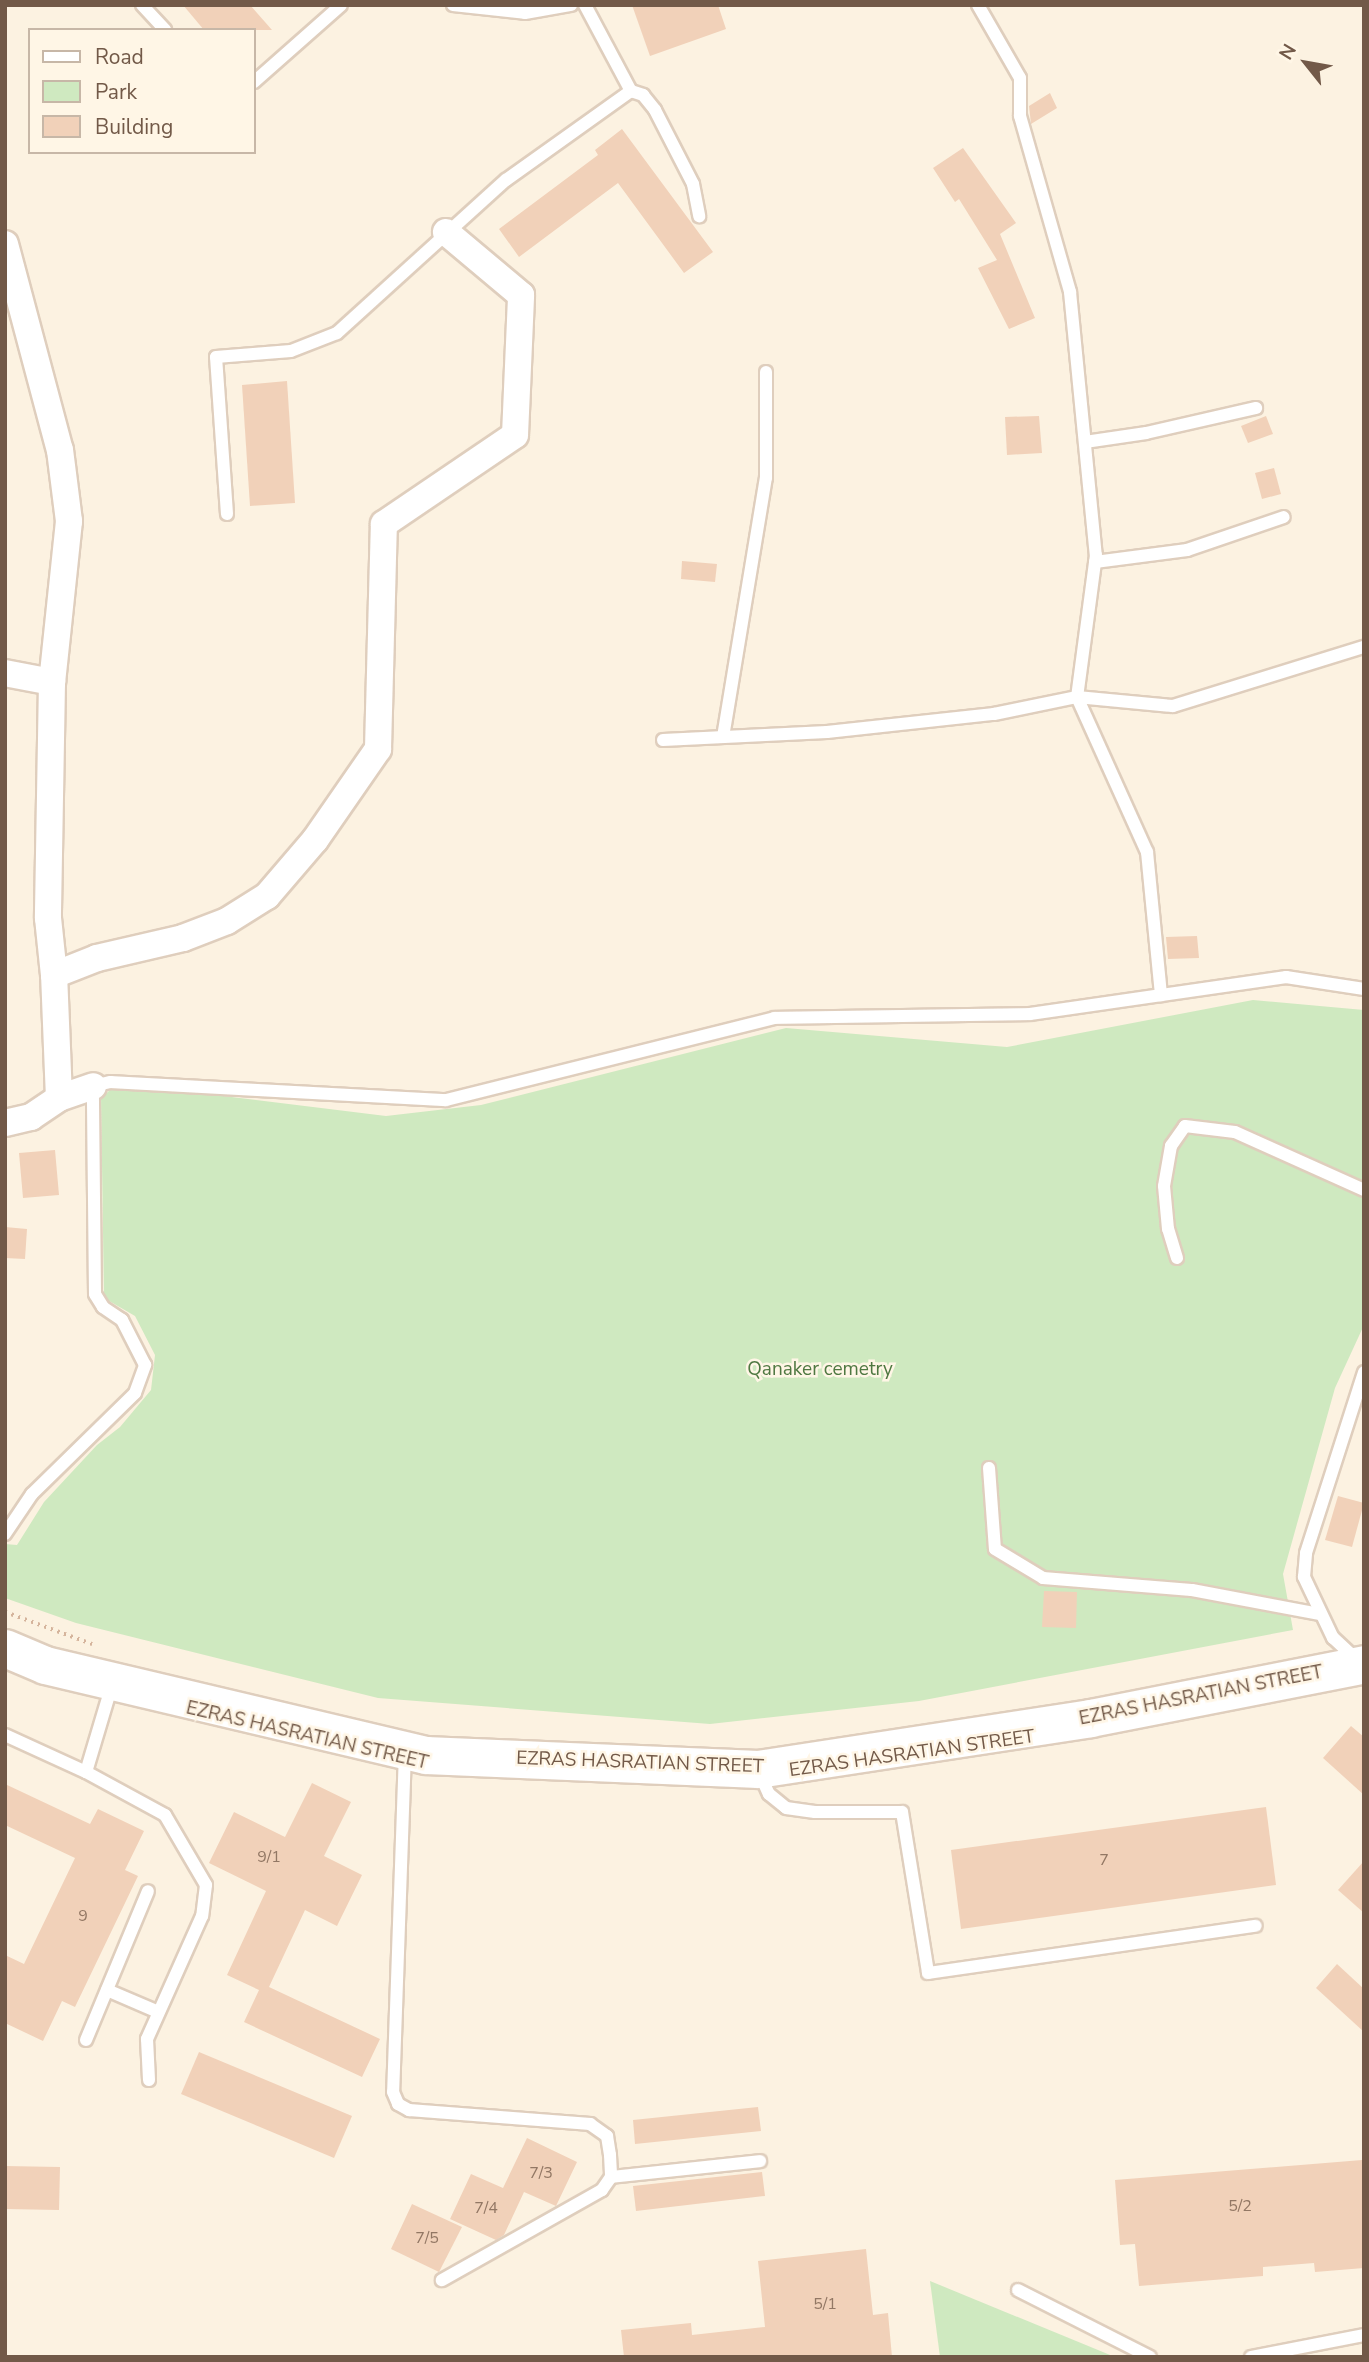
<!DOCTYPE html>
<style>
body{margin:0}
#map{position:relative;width:1369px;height:2362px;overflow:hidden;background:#fcf2e1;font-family:"Nunito Sans",sans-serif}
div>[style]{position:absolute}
.green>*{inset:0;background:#cfe9c0}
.building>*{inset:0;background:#f1d1b9}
.path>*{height:3.5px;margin-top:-1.75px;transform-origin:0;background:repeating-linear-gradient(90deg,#d5b49c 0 2px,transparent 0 7px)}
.roads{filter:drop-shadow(2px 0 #dfcebd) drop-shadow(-2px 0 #dfcebd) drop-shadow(0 2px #dfcebd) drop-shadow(0 -2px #dfcebd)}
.lane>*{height:12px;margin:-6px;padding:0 6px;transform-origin:6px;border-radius:6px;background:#fff}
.street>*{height:26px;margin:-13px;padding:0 13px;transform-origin:13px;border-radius:13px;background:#fff}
.secondary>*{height:37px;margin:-18.5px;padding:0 18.5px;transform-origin:18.5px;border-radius:18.5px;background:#fff}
span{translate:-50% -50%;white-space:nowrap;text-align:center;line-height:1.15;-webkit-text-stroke:5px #fff6e6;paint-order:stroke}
.number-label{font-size:16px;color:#927764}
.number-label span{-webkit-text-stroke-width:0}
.park-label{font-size:19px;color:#4f7841}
.street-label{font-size:19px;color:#725948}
.frame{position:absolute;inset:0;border:7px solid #725948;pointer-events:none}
.legend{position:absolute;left:28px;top:28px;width:228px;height:126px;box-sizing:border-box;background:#fff6e6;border:2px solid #c7b7a7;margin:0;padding:9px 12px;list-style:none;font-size:21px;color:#725948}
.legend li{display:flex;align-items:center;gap:14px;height:35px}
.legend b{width:35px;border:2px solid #c7b7a7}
.north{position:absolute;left:1271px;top:28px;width:70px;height:70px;-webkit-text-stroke:5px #fff6e6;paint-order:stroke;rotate:301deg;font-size:19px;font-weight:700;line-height:28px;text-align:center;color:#725948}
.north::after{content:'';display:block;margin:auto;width:24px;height:32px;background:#725948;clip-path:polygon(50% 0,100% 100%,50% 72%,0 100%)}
</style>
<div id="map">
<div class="green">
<div style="clip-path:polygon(1253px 1000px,1364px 1010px,1364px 1325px,1335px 1388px,1283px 1574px,1293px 1630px,919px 1701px,710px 1724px,378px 1698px,76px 1623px,5px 1598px,5px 1544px,17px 1545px,44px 1502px,97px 1445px,120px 1427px,151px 1390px,155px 1355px,135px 1316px,104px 1298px,101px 1098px,118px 1083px,386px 1116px,481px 1105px,786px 1028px,1007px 1047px)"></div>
<div style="clip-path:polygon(930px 2281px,1115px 2357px,940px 2357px)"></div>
</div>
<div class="building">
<div style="clip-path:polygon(183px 5px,250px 5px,272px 30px,204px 30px)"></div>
<div style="clip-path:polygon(632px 5px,718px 5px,726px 29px,650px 56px)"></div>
<div style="clip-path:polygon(1050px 93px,1057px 108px,1031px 124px,1029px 106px)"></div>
<div style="clip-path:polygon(622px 129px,713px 252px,684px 273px,618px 183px,519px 257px,499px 229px,598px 155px,595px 150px)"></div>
<div style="clip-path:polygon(963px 148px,1016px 223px,1000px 234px,1035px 318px,1009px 329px,978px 268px,997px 260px,959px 199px,955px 202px,933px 168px)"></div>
<div style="clip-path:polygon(287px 381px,295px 503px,250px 506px,242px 385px)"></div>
<div style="clip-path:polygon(1039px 416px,1042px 453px,1007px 455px,1005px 417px)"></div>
<div style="clip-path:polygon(1266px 416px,1273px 434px,1248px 443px,1241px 426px)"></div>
<div style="clip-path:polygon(1274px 468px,1281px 494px,1262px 499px,1255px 473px)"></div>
<div style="clip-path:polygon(682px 561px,717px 564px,715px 582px,681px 579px)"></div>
<div style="clip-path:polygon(1197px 936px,1199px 958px,1168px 959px,1166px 937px)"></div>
<div style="clip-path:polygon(55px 1150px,59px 1195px,23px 1198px,19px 1153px)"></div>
<div style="clip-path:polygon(5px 1227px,27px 1229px,25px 1259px,5px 1258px)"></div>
<div style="clip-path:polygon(1338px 1496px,1364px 1503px,1352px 1547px,1325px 1540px)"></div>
<div style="clip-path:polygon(1044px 1591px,1077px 1592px,1076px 1628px,1042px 1627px)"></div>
<div style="clip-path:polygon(1351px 1726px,1364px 1737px,1364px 1795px,1323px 1758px)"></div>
<div style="clip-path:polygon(312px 1783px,351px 1802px,324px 1856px,362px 1875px,337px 1926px,305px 1910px,269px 1987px,380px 2039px,362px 2077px,244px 2022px,259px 1990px,227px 1975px,266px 1891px,209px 1863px,234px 1812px,285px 1837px)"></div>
<div style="clip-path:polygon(5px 1784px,90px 1824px,98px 1809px,144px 1831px,125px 1870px,138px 1876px,75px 2007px,62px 2001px,43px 2041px,5px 2023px,5px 1955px,24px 1964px,75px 1858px,5px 1825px)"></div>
<div style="clip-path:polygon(1266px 1807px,1276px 1885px,961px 1929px,951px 1850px)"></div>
<div style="clip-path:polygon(1364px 1861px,1364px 1913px,1338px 1890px)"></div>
<div style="clip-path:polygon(1337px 1964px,1364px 1989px,1364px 2032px,1316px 1988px)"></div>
<div style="clip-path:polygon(199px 2052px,352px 2116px,334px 2158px,181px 2094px)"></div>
<div style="clip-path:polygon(758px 2107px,761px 2131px,635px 2144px,633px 2120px)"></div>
<div style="clip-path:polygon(527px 2138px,577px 2162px,556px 2206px,524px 2192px,504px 2235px,496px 2240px,450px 2219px,471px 2174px,503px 2188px)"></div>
<div style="clip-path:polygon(1362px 2160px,1364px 2268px,1315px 2272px,1314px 2263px,1263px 2267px,1263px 2276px,1139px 2286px,1135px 2244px,1120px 2245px,1115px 2180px)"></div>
<div style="clip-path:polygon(5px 2166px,60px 2167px,59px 2210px,5px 2209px)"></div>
<div style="clip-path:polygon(762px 2172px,765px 2196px,636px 2211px,633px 2186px)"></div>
<div style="clip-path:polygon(412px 2204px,462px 2227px,439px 2272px,391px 2249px)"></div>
<div style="clip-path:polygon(866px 2249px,873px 2315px,888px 2313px,892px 2357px,624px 2357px,621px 2330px,691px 2323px,692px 2335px,765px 2327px,758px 2261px)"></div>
</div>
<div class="path">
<div style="left:5px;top:1612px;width:93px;rotate:20.2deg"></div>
</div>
<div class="roads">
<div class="lane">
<div style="left:142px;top:5px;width:34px;rotate:47deg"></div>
<div style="left:453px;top:5px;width:72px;rotate:6.3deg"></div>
<div style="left:525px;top:13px;width:47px;rotate:-9.9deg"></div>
<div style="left:585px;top:5px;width:98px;rotate:61.9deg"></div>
<div style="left:978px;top:5px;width:84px;rotate:60.1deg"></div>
<div style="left:1020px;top:78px;width:38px;rotate:90deg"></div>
<div style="left:1020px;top:116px;width:183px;rotate:74.1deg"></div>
<div style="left:1070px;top:292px;width:264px;rotate:84.4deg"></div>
<div style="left:1096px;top:555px;width:143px;rotate:97.6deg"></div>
<div style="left:1077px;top:697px;width:170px;rotate:65.7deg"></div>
<div style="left:1147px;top:852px;width:144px;rotate:84.4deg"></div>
<div style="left:254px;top:82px;width:116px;rotate:-41.5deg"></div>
<div style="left:1085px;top:442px;width:62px;rotate:-8.4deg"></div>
<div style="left:1146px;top:433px;width:113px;rotate:-12.8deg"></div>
<div style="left:227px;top:514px;width:157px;rotate:-94deg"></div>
<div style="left:216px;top:357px;width:75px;rotate:-4.6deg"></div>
<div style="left:291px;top:351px;width:49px;rotate:-21.4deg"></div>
<div style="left:337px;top:333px;width:228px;rotate:-42.2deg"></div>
<div style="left:506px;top:180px;width:153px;rotate:-35.5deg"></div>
<div style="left:631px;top:91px;width:13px;rotate:18deg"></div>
<div style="left:643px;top:95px;width:19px;rotate:51deg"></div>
<div style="left:655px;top:110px;width:83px;rotate:62.8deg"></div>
<div style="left:693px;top:184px;width:33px;rotate:79deg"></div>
<div style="left:1095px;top:562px;width:93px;rotate:-7.4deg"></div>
<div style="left:1187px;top:550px;width:102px;rotate:-18.8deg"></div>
<div style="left:723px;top:737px;width:263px;rotate:-80.6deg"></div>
<div style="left:766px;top:478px;width:106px;rotate:-90deg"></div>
<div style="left:663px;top:740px;width:164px;rotate:-2.8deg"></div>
<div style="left:827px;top:732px;width:168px;rotate:-6.2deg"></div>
<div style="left:994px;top:714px;width:85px;rotate:-11.6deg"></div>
<div style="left:1077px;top:697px;width:96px;rotate:5.4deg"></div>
<div style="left:1173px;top:706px;width:200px;rotate:-17.2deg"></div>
<div style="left:1177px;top:1258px;width:30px;rotate:-107deg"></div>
<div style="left:1168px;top:1229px;width:43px;rotate:-95.3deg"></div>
<div style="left:1164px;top:1186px;width:41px;rotate:-80.1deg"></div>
<div style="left:1171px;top:1146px;width:24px;rotate:-55deg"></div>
<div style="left:1185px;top:1126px;width:50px;rotate:6.8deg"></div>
<div style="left:1235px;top:1132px;width:141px;rotate:24.2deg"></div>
<div style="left:989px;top:1468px;width:81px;rotate:85.8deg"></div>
<div style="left:995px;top:1549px;width:56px;rotate:31.1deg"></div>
<div style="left:1043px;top:1578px;width:149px;rotate:4.6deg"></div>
<div style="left:1192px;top:1590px;width:129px;rotate:10.7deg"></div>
<div style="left:5px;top:1534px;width:48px;rotate:-56deg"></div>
<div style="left:32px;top:1494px;width:144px;rotate:-44.4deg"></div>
<div style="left:135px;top:1393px;width:30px;rotate:-70deg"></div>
<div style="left:145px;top:1365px;width:51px;rotate:-117.1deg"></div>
<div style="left:122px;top:1320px;width:23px;rotate:-146deg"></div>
<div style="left:103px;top:1307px;width:15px;rotate:-122deg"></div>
<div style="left:95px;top:1294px;width:208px;rotate:-90.6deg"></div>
<div style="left:93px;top:1086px;width:18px;rotate:-13deg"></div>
<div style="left:111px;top:1082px;width:335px;rotate:3.1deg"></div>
<div style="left:446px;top:1100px;width:338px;rotate:-14deg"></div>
<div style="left:774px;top:1018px;width:256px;rotate:-0.9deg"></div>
<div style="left:1030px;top:1014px;width:259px;rotate:-8.2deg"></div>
<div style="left:1286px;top:977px;width:79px;rotate:8.7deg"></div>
<div style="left:1357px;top:1660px;width:33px;rotate:-137deg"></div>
<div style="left:1333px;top:1638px;width:68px;rotate:-115.4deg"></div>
<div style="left:1304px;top:1577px;width:24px;rotate:-85deg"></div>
<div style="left:1306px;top:1553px;width:190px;rotate:-72.2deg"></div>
<div style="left:5px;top:1735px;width:89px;rotate:24.6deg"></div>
<div style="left:86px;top:1772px;width:91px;rotate:-73.4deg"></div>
<div style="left:405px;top:1752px;width:340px;rotate:92deg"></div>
<div style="left:393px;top:2092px;width:13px;rotate:67deg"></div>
<div style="left:398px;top:2104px;width:13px;rotate:29deg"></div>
<div style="left:409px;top:2110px;width:182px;rotate:4.4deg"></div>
<div style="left:590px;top:2124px;width:21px;rotate:35deg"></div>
<div style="left:607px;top:2136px;width:19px;rotate:81deg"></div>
<div style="left:610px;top:2155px;width:22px;rotate:87deg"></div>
<div style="left:611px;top:2177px;width:16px;rotate:125deg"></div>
<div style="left:602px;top:2190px;width:184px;rotate:150.6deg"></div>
<div style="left:86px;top:1772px;width:90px;rotate:28.6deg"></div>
<div style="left:165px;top:1815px;width:81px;rotate:59.6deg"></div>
<div style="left:206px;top:1885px;width:31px;rotate:97deg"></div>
<div style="left:202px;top:1916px;width:135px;rotate:114.1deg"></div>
<div style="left:147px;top:2039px;width:41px;rotate:87.2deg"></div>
<div style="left:759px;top:1772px;width:24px;rotate:66deg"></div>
<div style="left:769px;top:1794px;width:22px;rotate:39deg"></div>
<div style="left:786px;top:1808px;width:29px;rotate:8deg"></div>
<div style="left:815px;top:1812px;width:87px"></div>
<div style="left:902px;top:1812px;width:163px;rotate:80.8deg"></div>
<div style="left:928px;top:1973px;width:331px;rotate:-8.2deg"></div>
<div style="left:107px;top:1990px;width:53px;rotate:23.2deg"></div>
<div style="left:86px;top:2040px;width:161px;rotate:-67.4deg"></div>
<div style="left:611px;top:2177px;width:150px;rotate:-6.1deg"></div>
<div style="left:1018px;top:2290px;width:148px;rotate:26.9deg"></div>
<div style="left:1251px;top:2357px;width:115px;rotate:-11deg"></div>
</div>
<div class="street">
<div style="left:5px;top:244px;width:213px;rotate:75.1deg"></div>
<div style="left:60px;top:450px;width:72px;rotate:82.8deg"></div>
<div style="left:69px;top:521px;width:162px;rotate:96deg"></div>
<div style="left:52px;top:682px;width:236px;rotate:91deg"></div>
<div style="left:48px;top:918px;width:57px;rotate:84deg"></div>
<div style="left:5px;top:673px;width:48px;rotate:10.8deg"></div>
<div style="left:59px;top:1098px;width:123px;rotate:-92.3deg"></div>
<div style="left:54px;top:975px;width:46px;rotate:-21.6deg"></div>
<div style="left:97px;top:958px;width:88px;rotate:-13.1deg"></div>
<div style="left:183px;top:938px;width:47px;rotate:-21.1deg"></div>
<div style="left:227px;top:921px;width:47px;rotate:-32deg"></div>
<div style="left:267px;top:896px;width:74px;rotate:-49.4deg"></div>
<div style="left:315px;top:840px;width:111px;rotate:-55.3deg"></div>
<div style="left:378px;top:749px;width:225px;rotate:-88.5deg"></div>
<div style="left:384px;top:524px;width:158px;rotate:-34.2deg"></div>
<div style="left:515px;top:435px;width:140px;rotate:-87.5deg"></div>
<div style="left:521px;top:295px;width:98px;rotate:-140deg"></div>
<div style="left:5px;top:1123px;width:27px;rotate:-13deg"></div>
<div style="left:31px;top:1117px;width:34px;rotate:-34deg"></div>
<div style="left:59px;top:1098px;width:36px;rotate:-19deg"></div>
</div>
<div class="secondary">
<div style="left:5px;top:1648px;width:43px;rotate:23deg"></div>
<div style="left:45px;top:1665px;width:391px;rotate:13.3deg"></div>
<div style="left:426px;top:1755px;width:332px;rotate:2.4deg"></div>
<div style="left:758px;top:1769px;width:336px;rotate:-8.7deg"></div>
<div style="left:1090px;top:1718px;width:279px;rotate:-11.1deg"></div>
</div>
</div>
<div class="number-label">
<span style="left:269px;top:1857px">9/1</span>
<span style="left:1104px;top:1860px">7</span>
<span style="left:83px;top:1916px">9</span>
<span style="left:541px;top:2173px">7/3</span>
<span style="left:1240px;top:2206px">5/2</span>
<span style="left:486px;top:2208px">7/4</span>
<span style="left:427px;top:2238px">7/5</span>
<span style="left:825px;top:2304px">5/1</span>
</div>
<div class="park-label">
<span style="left:820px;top:1370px">Qanaker cemetry</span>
</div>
<div class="street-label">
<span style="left:1201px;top:1696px;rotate:-11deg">EZRAS HASRATIAN STREET</span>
<span style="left:307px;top:1736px;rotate:13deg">EZRAS HASRATIAN STREET</span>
<span style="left:912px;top:1754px;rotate:-8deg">EZRAS HASRATIAN STREET</span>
<span style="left:640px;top:1763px;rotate:2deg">EZRAS HASRATIAN STREET</span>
</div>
<div class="frame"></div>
<ul class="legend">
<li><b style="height:9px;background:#fff"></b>Road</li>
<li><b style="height:19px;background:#cfe9c0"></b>Park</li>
<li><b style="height:19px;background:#f1d1b9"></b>Building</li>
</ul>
<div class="north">N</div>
</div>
